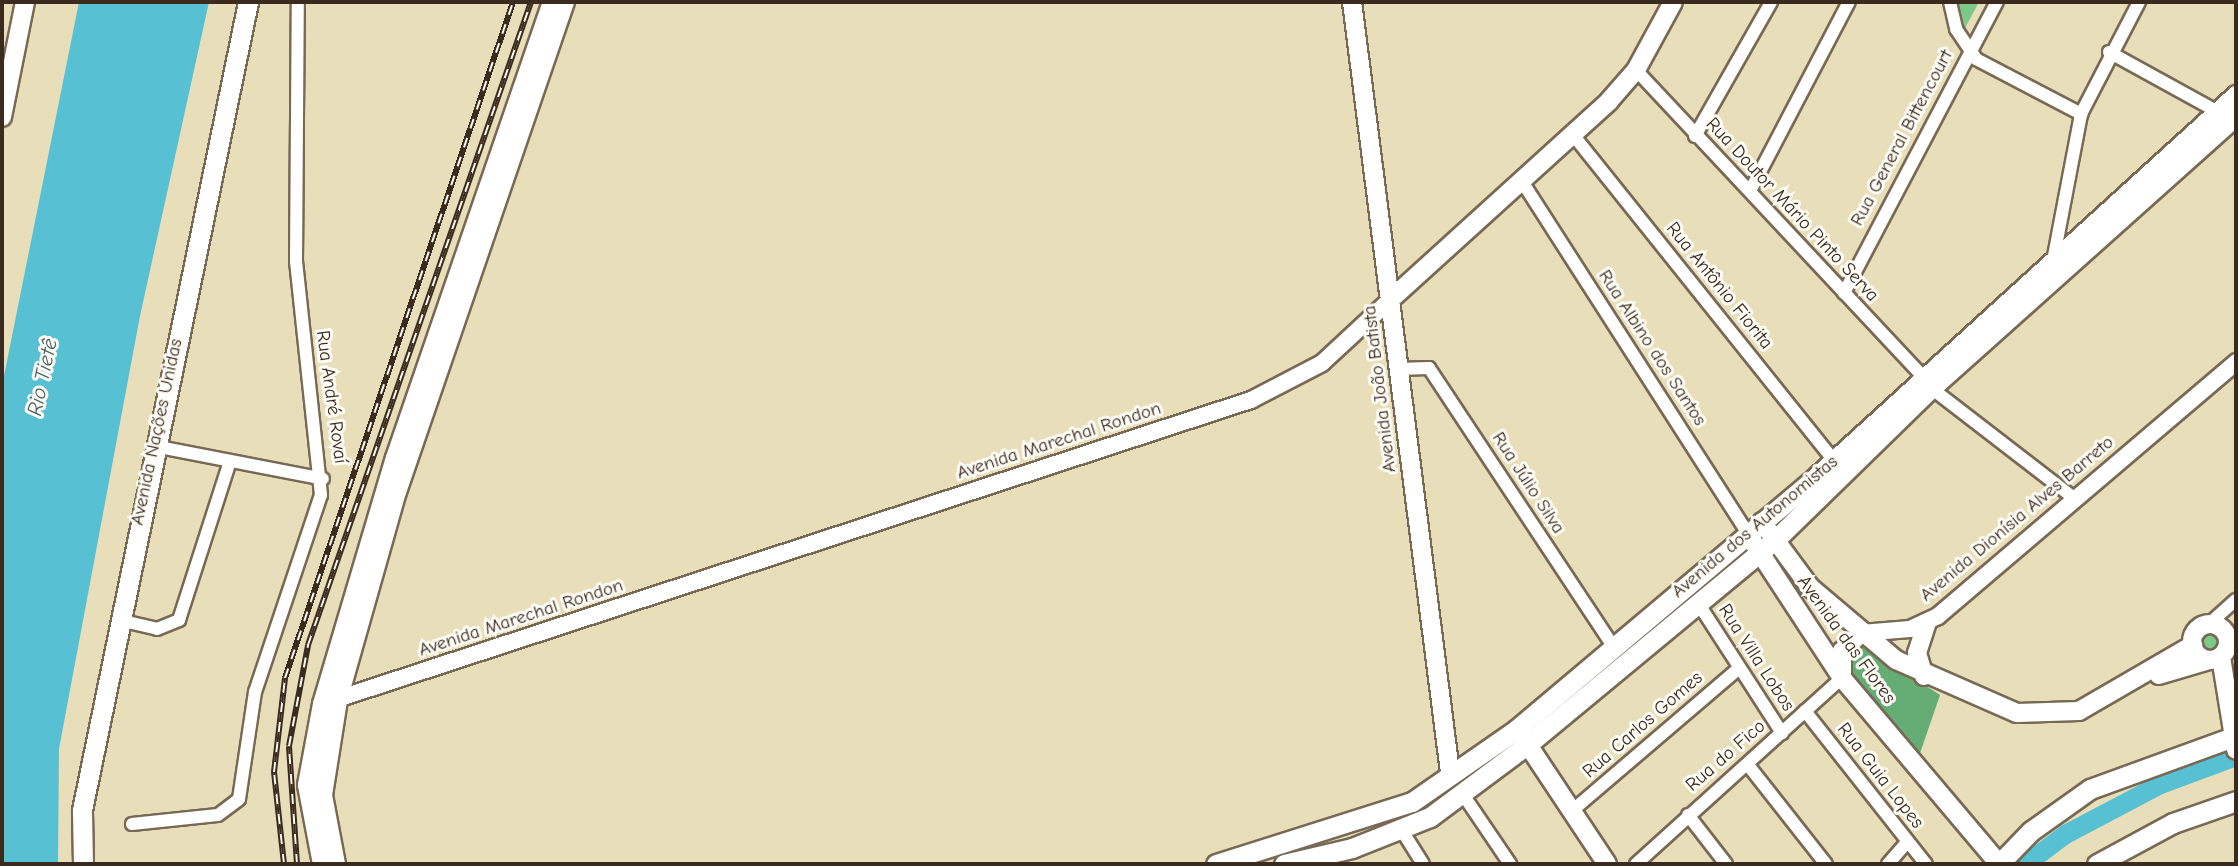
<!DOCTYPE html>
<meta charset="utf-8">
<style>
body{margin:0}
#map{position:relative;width:2238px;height:866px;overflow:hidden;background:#e9deba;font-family:"Comic Neue",sans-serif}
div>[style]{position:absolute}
.green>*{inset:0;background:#7cc988}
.round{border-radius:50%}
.forest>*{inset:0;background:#65ad74}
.water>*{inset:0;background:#57c0d3}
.river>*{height:19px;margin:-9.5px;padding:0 9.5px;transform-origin:9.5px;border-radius:9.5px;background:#57c0d3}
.roads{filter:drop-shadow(2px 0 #786955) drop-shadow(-2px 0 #786955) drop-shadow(0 2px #786955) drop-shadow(0 -2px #786955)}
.minor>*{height:12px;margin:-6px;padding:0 6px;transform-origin:6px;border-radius:6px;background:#fff}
.tertiary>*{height:16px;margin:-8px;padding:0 8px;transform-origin:8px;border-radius:8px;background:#fff}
.secondary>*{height:18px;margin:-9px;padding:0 9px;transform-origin:9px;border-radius:9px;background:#fff}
.secondary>.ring{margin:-9px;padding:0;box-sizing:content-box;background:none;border:18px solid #fff;border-radius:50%}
.primary>*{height:19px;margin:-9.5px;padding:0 9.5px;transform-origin:9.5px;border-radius:9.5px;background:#fff}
.rail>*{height:6px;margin-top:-3px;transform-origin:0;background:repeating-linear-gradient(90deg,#fdfcf7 0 10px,#3b2a1e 0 20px);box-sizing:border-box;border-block:2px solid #3b2a1e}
span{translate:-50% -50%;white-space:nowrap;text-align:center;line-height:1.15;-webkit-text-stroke:6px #fdfcf7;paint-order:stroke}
.street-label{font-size:19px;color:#3b2a1e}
.water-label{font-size:21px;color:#455e5d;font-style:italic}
.frame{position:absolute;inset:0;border:4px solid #3b2a1e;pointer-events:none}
</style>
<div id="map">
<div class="green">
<div style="clip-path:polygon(1952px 2px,1979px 2px,1964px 30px,1954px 12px)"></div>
<div class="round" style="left:2200px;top:633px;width:22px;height:22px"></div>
</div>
<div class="forest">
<div style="clip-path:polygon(1865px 646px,1940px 695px,1918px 759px,1846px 674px,1849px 657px)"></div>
</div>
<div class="water">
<div style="clip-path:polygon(79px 2px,209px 2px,140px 316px,59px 749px,58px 864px,2px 864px,2px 386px)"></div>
</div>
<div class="river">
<div style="left:2025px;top:864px;width:50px;rotate:-36.9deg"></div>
<div style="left:2065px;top:834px;width:107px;rotate:-27.8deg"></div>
<div style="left:2160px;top:784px;width:81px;rotate:-20.2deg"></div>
</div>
<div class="roads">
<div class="minor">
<div style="left:1950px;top:2px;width:28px;rotate:77deg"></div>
<div style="left:1956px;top:29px;width:36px;rotate:56deg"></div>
<div style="left:1976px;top:59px;width:119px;rotate:27.6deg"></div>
<div style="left:2109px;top:52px;width:124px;rotate:28.8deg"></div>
<div style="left:1636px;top:70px;width:419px;rotate:46.9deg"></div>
<div style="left:1574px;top:136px;width:416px;rotate:51.3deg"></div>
<div style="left:1695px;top:136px;width:154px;rotate:-60.4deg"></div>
<div style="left:1523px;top:183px;width:417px;rotate:57.3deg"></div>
<div style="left:1750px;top:191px;width:213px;rotate:-62.4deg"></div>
<div style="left:2054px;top:256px;width:145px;rotate:-79.2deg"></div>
<div style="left:2081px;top:114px;width:126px;rotate:-62.6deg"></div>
<div style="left:1844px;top:293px;width:329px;rotate:-62.3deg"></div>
<div style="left:1398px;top:369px;width:31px;rotate:-2deg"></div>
<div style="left:1429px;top:368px;width:335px;rotate:56.5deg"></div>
<div style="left:1931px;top:388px;width:182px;rotate:37.6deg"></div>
<div style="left:154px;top:446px;width:172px;rotate:11deg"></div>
<div style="left:1698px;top:603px;width:155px;rotate:57.1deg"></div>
<div style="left:119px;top:620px;width:39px;rotate:13deg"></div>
<div style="left:157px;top:629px;width:24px;rotate:-22deg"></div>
<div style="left:179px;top:620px;width:167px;rotate:-72.2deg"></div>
<div style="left:2209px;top:624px;width:36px;rotate:-42deg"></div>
<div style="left:1805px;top:711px;width:195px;rotate:51.7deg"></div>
<div style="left:1748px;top:765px;width:126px;rotate:51.8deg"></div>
<div style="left:1462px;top:793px;width:86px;rotate:55.9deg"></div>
<div style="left:1573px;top:810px;width:218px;rotate:-40.5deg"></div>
<div style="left:1688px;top:815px;width:62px;rotate:52.2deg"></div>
<div style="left:132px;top:824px;width:86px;rotate:-6deg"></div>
<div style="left:218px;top:815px;width:26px;rotate:-37deg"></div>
<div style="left:239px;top:799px;width:108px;rotate:-81.5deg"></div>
<div style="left:255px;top:692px;width:208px;rotate:-71.5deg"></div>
<div style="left:321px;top:495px;width:235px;rotate:-96.1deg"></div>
<div style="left:296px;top:261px;width:259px;rotate:-89.6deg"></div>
<div style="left:1401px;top:829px;width:41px;rotate:57.8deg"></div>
<div style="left:1636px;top:864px;width:278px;rotate:-42.1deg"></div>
<div style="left:1888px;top:864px;width:30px;rotate:-49deg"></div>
</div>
<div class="tertiary">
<div style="left:1861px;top:633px;width:49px;rotate:-4.7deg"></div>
<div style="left:1910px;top:629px;width:31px;rotate:-25deg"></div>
<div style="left:1938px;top:616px;width:392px;rotate:-40.4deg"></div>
<div style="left:328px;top:702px;width:971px;rotate:-18.12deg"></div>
<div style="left:1251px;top:400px;width:80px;rotate:-27.5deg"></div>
<div style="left:1322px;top:363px;width:94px;rotate:-42.8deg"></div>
</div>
<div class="secondary">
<div style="left:1352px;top:2px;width:776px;rotate:82.75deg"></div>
<div style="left:2px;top:117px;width:117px;rotate:-78.7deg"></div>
<div style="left:1391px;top:299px;width:294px;rotate:-42.2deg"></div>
<div style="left:1609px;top:101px;width:41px;rotate:-48.9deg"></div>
<div style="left:1636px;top:70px;width:77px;rotate:-61.4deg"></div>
<div style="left:1762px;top:522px;width:81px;rotate:53.6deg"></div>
<div style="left:1810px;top:587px;width:113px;rotate:40.3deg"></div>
<div style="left:1896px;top:660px;width:132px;rotate:23.7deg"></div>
<div style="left:2017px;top:713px;width:62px;rotate:-1.8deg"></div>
<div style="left:2079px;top:711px;width:132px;rotate:-30.1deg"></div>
<div style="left:1753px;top:542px;width:163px;rotate:56.8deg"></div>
<div style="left:1842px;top:678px;width:243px;rotate:49.8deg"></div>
<div class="ring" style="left:2192px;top:624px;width:18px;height:18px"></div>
<div style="left:2221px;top:657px;width:94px;rotate:80.8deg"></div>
<div style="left:2159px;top:675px;width:52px;rotate:-16.7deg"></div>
<div style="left:1924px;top:676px;width:24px;rotate:-107deg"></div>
<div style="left:1917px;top:653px;width:32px;rotate:-72deg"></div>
<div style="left:1842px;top:677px;width:26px;rotate:-90deg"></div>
<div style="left:1842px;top:651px;width:26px;rotate:-43deg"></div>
<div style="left:1520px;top:733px;width:157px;rotate:56.4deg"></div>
<div style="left:322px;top:864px;width:80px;rotate:-100.8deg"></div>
<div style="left:307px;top:785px;width:82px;rotate:-79.5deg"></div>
<div style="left:322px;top:704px;width:257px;rotate:-73.5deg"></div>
<div style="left:395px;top:458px;width:482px;rotate:-71deg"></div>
<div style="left:336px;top:864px;width:70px;rotate:-100.7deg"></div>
<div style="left:323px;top:795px;width:96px;rotate:-81deg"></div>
<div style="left:338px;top:700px;width:216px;rotate:-74.2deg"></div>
<div style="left:397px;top:492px;width:518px;rotate:-71.08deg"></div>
</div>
<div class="primary">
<div style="left:83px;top:864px;width:54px;rotate:-91.1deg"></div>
<div style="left:82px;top:810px;width:825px;rotate:-78.39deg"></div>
<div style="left:1216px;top:864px;width:206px;rotate:-17.6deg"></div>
<div style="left:1412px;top:802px;width:128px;rotate:-34.8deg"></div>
<div style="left:1517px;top:729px;width:391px;rotate:-40.1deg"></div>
<div style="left:1816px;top:477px;width:568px;rotate:-42.29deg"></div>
<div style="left:1284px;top:864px;width:70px;rotate:-13.2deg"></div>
<div style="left:1352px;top:848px;width:84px;rotate:-21.7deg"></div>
<div style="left:1430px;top:817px;width:122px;rotate:-36.7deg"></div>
<div style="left:1528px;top:744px;width:320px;rotate:-39.6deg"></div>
<div style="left:1775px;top:540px;width:218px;rotate:-44.3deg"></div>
<div style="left:1931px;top:388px;width:409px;rotate:-41.8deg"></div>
<div style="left:1999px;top:864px;width:46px;rotate:-45.9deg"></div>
<div style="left:2031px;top:831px;width:72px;rotate:-35.4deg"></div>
<div style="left:2090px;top:789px;width:155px;rotate:-20deg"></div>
<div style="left:2097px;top:864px;width:86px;rotate:-28.3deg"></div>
<div style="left:2173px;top:823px;width:67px;rotate:-19.2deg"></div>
</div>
</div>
<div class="rail">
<div style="left:284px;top:864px;width:93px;rotate:-96.2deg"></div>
<div style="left:274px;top:772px;width:95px;rotate:-83.3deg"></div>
<div style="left:285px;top:678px;width:713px;rotate:-71.36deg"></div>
<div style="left:297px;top:864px;width:118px;rotate:-93.9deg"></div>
<div style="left:289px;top:746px;width:103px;rotate:-79.3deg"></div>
<div style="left:308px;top:645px;width:681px;rotate:-70.87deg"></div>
</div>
<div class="street-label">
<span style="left:1902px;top:138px;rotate:-62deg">Rua General Bittencourt</span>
<span style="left:1792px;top:210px;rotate:47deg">Rua Doutor Mário Pinto Serva</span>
<span style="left:1719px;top:286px;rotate:51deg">Rua Antônio Fiorita</span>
<span style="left:1652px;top:348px;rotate:57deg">Rua Albino dos Santos</span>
<span style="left:1380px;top:389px;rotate:-97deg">Avenida João Batista</span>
<span style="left:331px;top:397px;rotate:82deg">Rua André Rovaí</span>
<span style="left:157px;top:432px;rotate:-78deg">Avenida Nações Unidas</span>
<span style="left:1059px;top:441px;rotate:-18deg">Avenida Marechal Rondon</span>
<span style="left:1528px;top:483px;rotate:57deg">Rua Júlio Silva</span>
<span style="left:2017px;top:519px;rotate:-40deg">Avenida Dionísia Alves Barreto</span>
<span style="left:1755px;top:527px;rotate:-40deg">Avenida dos Autonomistas</span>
<span style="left:521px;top:618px;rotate:-18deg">Avenida Marechal Rondon</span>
<span style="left:1846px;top:640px;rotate:54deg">Avenida das Flores</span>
<span style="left:1756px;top:658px;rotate:57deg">Rua Villa Lobos</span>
<span style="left:1643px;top:725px;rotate:-41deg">Rua Carlos Gomes</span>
<span style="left:1726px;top:756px;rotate:-41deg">Rua do Fico</span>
<span style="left:1880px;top:776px;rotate:52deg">Rua Guia Lopes</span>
</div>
<div class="water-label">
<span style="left:42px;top:377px;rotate:-78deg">Rio Tietê</span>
</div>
<div class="frame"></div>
</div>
